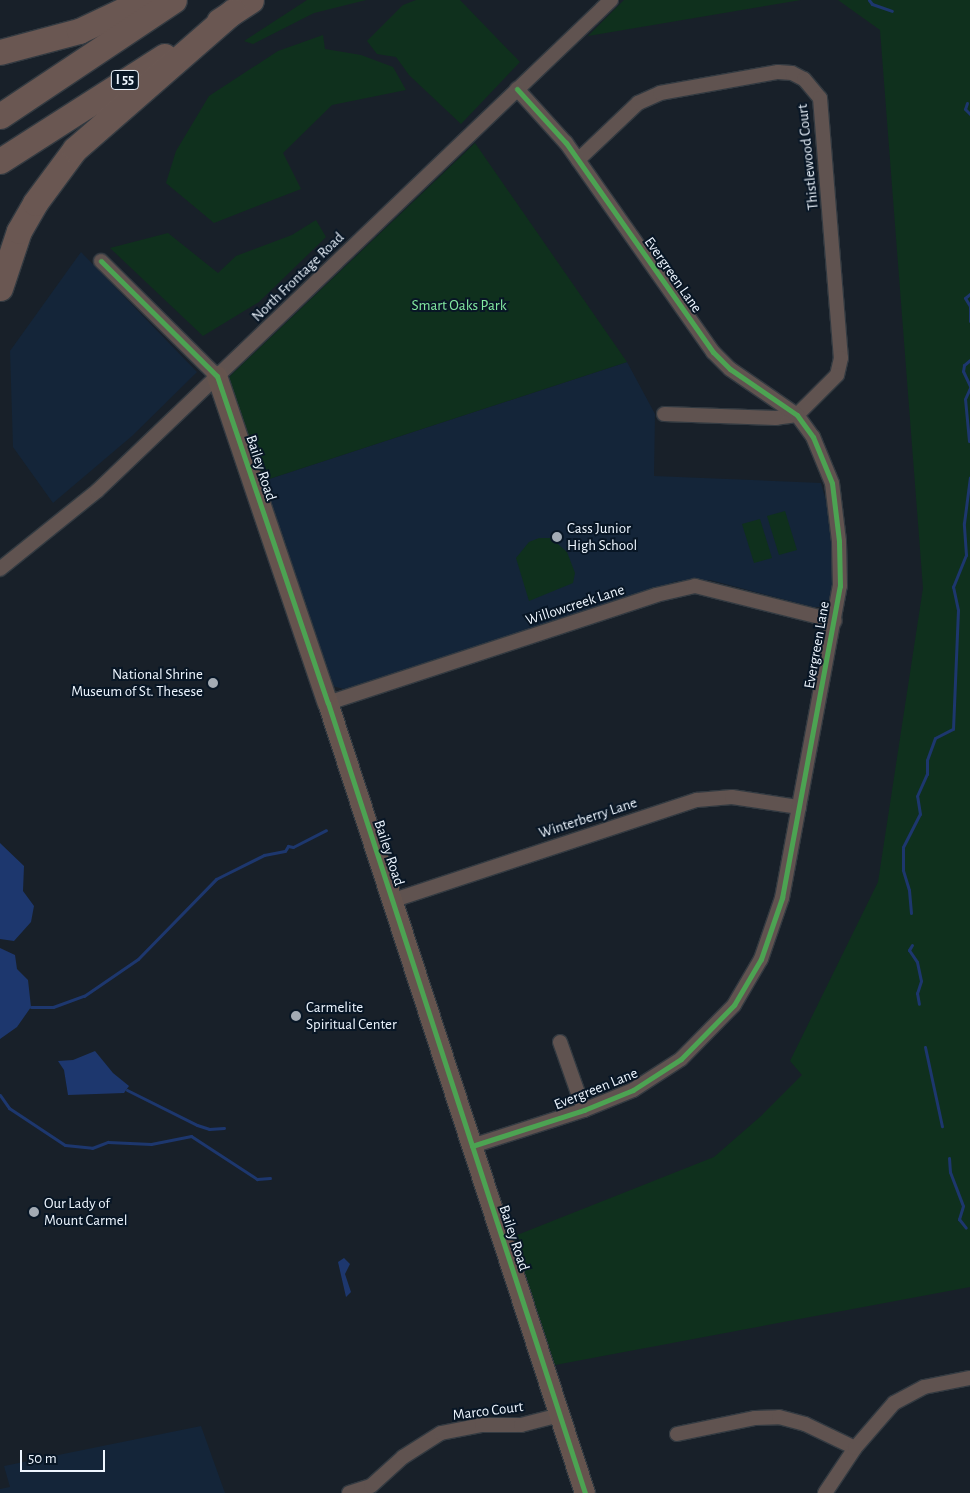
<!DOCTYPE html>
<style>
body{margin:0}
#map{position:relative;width:970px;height:1493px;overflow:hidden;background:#182029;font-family:"Alegreya Sans",sans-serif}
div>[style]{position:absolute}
.built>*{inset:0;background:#142539}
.green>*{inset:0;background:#0f301d}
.water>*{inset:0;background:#1d376e}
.stream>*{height:3px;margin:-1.5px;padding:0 1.5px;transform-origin:1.5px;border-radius:1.5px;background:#1d376e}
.roads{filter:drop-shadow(1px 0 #333a41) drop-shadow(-1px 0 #333a41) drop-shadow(0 1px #333a41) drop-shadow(0 -1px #333a41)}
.street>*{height:14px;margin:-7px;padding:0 7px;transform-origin:7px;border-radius:7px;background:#605350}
.secondary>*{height:20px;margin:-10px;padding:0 10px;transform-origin:10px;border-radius:10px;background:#65544e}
.highway>*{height:25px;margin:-12.5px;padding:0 12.5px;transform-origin:12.5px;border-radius:12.5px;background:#6a5752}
.cycleway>*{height:5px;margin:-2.5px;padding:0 2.5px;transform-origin:2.5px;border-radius:2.5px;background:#4ca352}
.dots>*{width:14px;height:14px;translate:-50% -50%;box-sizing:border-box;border:2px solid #081625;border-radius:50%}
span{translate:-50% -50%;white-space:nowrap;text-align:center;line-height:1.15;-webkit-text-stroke:4px #081625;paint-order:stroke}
.shield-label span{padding:1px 4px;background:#081625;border:1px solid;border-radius:4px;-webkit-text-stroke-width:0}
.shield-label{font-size:14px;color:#eef6ff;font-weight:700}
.street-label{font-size:15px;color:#eef6ff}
.park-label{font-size:15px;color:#82e7a0}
.poi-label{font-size:15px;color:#eef6ff}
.left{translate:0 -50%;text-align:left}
.right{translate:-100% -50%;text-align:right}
.scale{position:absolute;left:20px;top:1450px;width:85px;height:22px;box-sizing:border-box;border:2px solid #eef6ff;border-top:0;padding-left:6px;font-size:15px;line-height:18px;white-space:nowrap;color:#eef6ff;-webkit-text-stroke:4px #081625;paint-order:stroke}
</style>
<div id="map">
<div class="built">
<div style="clip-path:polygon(81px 252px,197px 372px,132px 436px,53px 503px,13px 447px,10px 351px)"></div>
<div style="clip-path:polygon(627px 362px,655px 414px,654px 476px,821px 483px,833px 526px,834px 574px,831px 599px,826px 607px,813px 607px,710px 580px,677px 581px,344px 689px,332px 686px,263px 481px)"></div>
<div style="clip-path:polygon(201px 1426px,225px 1493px,0 1493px,0 1489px,10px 1487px,4px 1466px)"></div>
</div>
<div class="green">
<div style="clip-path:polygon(307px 0,366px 0,314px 13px,253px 44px,244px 41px)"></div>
<div style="clip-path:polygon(416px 0,460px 0,520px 62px,461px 124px,409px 75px,396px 57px,377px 54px,367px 41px,403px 5px)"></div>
<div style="clip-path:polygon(624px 0,801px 0,588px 36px)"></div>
<div style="clip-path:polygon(838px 0,970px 0,970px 1287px,555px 1365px,512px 1237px,714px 1157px,761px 1116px,802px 1075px,790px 1061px,878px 882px,923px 588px,880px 30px)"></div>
<div style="clip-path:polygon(323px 35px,325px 49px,361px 55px,393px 67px,406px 90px,332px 105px,283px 153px,301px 189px,214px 223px,166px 183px,176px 151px,209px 96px,278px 51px)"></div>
<div style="clip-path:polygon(475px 143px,627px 362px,263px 481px,228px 378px)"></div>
<div style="clip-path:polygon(316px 220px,326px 237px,259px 302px,203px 336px,110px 248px,168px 233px,218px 273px,236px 256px,292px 235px)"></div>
<div style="clip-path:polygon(785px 511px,797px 550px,779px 555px,767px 516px)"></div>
<div style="clip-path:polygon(760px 519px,772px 558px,754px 563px,742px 524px)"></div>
<div style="clip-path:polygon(539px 538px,551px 538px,567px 552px,575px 573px,573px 583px,529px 601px,516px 558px,529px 542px)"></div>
</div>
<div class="water">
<div style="clip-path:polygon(0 843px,24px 866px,23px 891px,34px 906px,31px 922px,14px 941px,0 939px)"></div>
<div style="clip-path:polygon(0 948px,15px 955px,17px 969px,28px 980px,31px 1007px,17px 1027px,0 1039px)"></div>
<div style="clip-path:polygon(95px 1051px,113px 1073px,129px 1086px,124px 1093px,68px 1095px,64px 1070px,58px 1061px,73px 1060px)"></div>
<div style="clip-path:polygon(344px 1258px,350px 1264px,345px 1274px,351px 1292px,346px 1297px,338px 1262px)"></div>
</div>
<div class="stream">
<div style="left:869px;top:0;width:5px;rotate:53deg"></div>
<div style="left:872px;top:4px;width:21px;rotate:19deg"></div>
<div style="left:967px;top:103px;width:6px;rotate:108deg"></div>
<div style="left:965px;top:109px;width:7px;rotate:45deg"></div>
<div style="left:970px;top:294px;width:6px;rotate:141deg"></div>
<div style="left:965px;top:298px;width:9px;rotate:58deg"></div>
<div style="left:970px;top:306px;width:15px;rotate:90deg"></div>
<div style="left:970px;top:360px;width:8px;rotate:140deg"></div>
<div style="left:964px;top:365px;width:6px;rotate:99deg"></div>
<div style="left:963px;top:371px;width:17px;rotate:65deg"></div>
<div style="left:969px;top:441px;width:42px;rotate:-95.4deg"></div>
<div style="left:965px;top:399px;width:12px;rotate:-66deg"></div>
<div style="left:911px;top:913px;width:23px;rotate:-95deg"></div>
<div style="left:909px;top:890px;width:21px;rotate:-107deg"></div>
<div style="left:903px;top:870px;width:23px;rotate:-90deg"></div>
<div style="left:903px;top:847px;width:37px;rotate:-63deg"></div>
<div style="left:920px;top:814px;width:18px;rotate:-99deg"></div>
<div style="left:917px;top:796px;width:24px;rotate:-66deg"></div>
<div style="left:927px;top:774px;width:14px;rotate:-90deg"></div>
<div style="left:927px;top:760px;width:23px;rotate:-70deg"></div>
<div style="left:935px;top:738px;width:20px;rotate:-27deg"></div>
<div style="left:953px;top:729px;width:119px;rotate:-87.6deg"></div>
<div style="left:958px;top:610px;width:24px;rotate:-102deg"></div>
<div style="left:953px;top:587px;width:35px;rotate:-68deg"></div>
<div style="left:966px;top:555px;width:32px;rotate:-94deg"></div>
<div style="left:964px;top:523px;width:46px;rotate:-82.6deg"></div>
<div style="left:912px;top:945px;width:6px;rotate:121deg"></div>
<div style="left:909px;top:950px;width:14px;rotate:56deg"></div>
<div style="left:917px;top:962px;width:19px;rotate:78deg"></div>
<div style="left:921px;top:981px;width:13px;rotate:108deg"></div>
<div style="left:917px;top:993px;width:11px;rotate:80deg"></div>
<div style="left:31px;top:1007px;width:22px"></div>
<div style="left:53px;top:1007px;width:33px;rotate:-20deg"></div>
<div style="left:84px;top:996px;width:65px;rotate:-34.4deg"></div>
<div style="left:138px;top:959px;width:112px;rotate:-45.7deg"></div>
<div style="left:216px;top:879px;width:54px;rotate:-26.6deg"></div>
<div style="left:264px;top:855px;width:21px;rotate:-11deg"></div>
<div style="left:285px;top:851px;width:6px;rotate:-59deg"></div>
<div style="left:288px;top:846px;width:5px;rotate:11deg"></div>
<div style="left:293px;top:847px;width:37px;rotate:-27deg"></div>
<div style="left:925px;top:1047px;width:81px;rotate:77.9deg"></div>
<div style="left:127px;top:1090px;width:78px;rotate:26.6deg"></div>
<div style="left:197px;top:1125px;width:13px;rotate:18deg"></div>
<div style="left:209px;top:1129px;width:15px;rotate:-4deg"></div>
<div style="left:0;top:1095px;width:16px;rotate:55deg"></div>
<div style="left:9px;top:1108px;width:67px;rotate:33.5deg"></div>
<div style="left:65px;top:1145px;width:27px;rotate:6deg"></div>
<div style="left:92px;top:1148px;width:17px;rotate:-21deg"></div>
<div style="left:108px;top:1142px;width:43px;rotate:2.7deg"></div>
<div style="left:151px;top:1144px;width:41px;rotate:-11.3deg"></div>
<div style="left:191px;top:1136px;width:79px;rotate:33.1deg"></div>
<div style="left:257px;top:1179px;width:13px;rotate:-4deg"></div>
<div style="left:949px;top:1158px;width:14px;rotate:86deg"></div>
<div style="left:950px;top:1172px;width:36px;rotate:69deg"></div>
<div style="left:963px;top:1206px;width:14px;rotate:107deg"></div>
<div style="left:959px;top:1219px;width:11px;rotate:52deg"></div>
</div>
<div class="roads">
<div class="street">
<div style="left:578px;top:160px;width:83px;rotate:-43.5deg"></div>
<div style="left:638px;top:103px;width:24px;rotate:-24deg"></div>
<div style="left:660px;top:93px;width:120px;rotate:-10.1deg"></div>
<div style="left:778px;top:72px;width:14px;rotate:4deg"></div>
<div style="left:792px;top:73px;width:13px;rotate:27deg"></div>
<div style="left:804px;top:79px;width:25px;rotate:50deg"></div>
<div style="left:820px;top:98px;width:261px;rotate:85.4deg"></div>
<div style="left:841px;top:358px;width:17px;rotate:103deg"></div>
<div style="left:837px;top:375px;width:57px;rotate:135deg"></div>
<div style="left:797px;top:415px;width:21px;rotate:172deg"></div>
<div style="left:776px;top:418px;width:112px;rotate:-178deg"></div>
<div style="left:101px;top:261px;width:163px;rotate:44.8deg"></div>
<div style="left:0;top:569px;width:124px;rotate:-38.8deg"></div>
<div style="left:97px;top:491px;width:711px;rotate:-43.69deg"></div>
<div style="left:328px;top:703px;width:345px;rotate:-18.2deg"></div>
<div style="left:656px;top:595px;width:40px;rotate:-13deg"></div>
<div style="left:695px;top:586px;width:144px;rotate:14deg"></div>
<div style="left:391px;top:901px;width:322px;rotate:-18.3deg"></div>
<div style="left:697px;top:800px;width:35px;rotate:-5deg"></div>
<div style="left:732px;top:797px;width:68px;rotate:8.5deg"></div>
<div style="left:560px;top:1042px;width:72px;rotate:70.6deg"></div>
<div style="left:472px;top:1146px;width:118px;rotate:-17.8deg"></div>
<div style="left:584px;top:1110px;width:53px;rotate:-22.2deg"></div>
<div style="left:633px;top:1090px;width:57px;rotate:-32.9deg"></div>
<div style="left:681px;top:1059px;width:76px;rotate:-45.5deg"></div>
<div style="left:734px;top:1005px;width:53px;rotate:-59.6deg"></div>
<div style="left:761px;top:959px;width:65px;rotate:-71deg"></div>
<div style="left:782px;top:898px;width:317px;rotate:-79.5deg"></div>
<div style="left:840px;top:586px;width:45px;rotate:-91.3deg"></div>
<div style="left:839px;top:541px;width:58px;rotate:-96.9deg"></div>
<div style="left:832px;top:483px;width:50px;rotate:-112.4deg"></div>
<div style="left:813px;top:437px;width:27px;rotate:-126deg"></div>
<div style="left:797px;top:415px;width:81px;rotate:-145.5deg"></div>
<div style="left:730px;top:369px;width:24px;rotate:-135deg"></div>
<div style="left:713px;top:352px;width:256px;rotate:-125.1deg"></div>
<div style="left:566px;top:143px;width:73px;rotate:-132.2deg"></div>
<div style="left:677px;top:1434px;width:80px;rotate:-11.6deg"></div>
<div style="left:755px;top:1418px;width:24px;rotate:-2deg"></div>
<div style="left:779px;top:1417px;width:27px;rotate:15deg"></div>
<div style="left:805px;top:1424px;width:55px;rotate:25.6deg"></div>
<div style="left:349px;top:1493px;width:23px;rotate:-18deg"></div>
<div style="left:371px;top:1486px;width:43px;rotate:-42.2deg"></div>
<div style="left:403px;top:1457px;width:45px;rotate:-32.3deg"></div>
<div style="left:441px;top:1433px;width:42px;rotate:-11deg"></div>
<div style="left:482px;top:1425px;width:39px"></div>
<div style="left:521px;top:1425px;width:40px;rotate:-14.4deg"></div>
<div style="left:825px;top:1493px;width:54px;rotate:-56.3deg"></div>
<div style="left:855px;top:1448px;width:60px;rotate:-49.1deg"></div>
<div style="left:894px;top:1403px;width:34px;rotate:-28deg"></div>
<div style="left:924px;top:1387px;width:47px;rotate:-11.1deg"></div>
</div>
<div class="secondary">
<div style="left:217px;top:376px;width:345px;rotate:71.3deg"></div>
<div style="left:328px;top:703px;width:831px;rotate:71.98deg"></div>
</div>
<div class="highway">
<div style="left:219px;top:21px;width:38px;rotate:-33deg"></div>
<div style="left:0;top:52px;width:82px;rotate:-14.9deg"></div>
<div style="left:79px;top:31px;width:73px;rotate:-25.2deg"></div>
<div style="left:0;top:116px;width:209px;rotate:-33.7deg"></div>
<div style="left:0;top:161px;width:195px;rotate:-32.6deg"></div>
<div style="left:0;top:288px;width:60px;rotate:-71.6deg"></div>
<div style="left:19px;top:231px;width:32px;rotate:-60deg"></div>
<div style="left:35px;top:203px;width:67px;rotate:-53.5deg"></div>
<div style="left:75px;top:149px;width:210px;rotate:-41.1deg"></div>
</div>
</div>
<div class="cycleway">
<div style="left:101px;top:261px;width:163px;rotate:44.8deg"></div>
<div style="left:217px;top:376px;width:345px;rotate:71.3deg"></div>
<div style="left:328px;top:703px;width:831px;rotate:71.98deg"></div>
<div style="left:472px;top:1146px;width:118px;rotate:-17.8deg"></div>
<div style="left:584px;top:1110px;width:53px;rotate:-22.2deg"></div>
<div style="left:633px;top:1090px;width:57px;rotate:-32.9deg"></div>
<div style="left:681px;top:1059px;width:76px;rotate:-45.5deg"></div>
<div style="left:734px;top:1005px;width:53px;rotate:-59.6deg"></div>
<div style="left:761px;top:959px;width:65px;rotate:-71deg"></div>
<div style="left:782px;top:898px;width:317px;rotate:-79.5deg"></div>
<div style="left:840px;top:586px;width:45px;rotate:-91.3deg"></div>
<div style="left:839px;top:541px;width:58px;rotate:-96.9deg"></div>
<div style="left:832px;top:483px;width:50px;rotate:-112.4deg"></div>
<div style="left:813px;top:437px;width:27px;rotate:-126deg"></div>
<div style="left:797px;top:415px;width:81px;rotate:-145.5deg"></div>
<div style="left:730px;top:369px;width:24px;rotate:-135deg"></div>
<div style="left:713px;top:352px;width:256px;rotate:-125.1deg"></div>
<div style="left:566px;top:143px;width:73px;rotate:-132.2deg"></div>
</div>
<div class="dots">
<div style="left:557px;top:537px;background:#a3abb4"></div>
<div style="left:213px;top:683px;background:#a3abb4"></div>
<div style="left:296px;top:1016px;background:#a3abb4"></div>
<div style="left:34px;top:1212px;background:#a3abb4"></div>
</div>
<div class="shield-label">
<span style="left:125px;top:80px">I 55</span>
</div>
<div class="street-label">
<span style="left:808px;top:157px;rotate:-96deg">Thistlewood Court</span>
<span style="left:673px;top:275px;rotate:55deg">Evergreen Lane</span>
<span style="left:298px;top:277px;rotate:-44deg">North Frontage Road</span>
<span style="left:261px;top:468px;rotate:72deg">Bailey Road</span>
<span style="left:575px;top:605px;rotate:-18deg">Willowcreek Lane</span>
<span style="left:817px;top:645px;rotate:-80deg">Evergreen Lane</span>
<span style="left:588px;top:818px;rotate:-18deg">Winterberry Lane</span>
<span style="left:389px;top:853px;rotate:72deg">Bailey Road</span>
<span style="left:596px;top:1089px;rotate:-22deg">Evergreen Lane</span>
<span style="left:514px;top:1238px;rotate:72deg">Bailey Road</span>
<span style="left:488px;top:1411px;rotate:-7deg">Marco Court</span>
</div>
<div class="park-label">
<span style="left:459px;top:306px">Smart Oaks Park</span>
</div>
<div class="poi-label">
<span class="left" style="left:567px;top:537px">Cass Junior<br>High School</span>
<span class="right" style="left:203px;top:683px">National Shrine<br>Museum of St. Thesese</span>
<span class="left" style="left:306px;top:1016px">Carmelite<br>Spiritual Center</span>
<span class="left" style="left:44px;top:1212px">Our Lady of<br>Mount Carmel</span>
</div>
<div class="scale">50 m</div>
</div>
